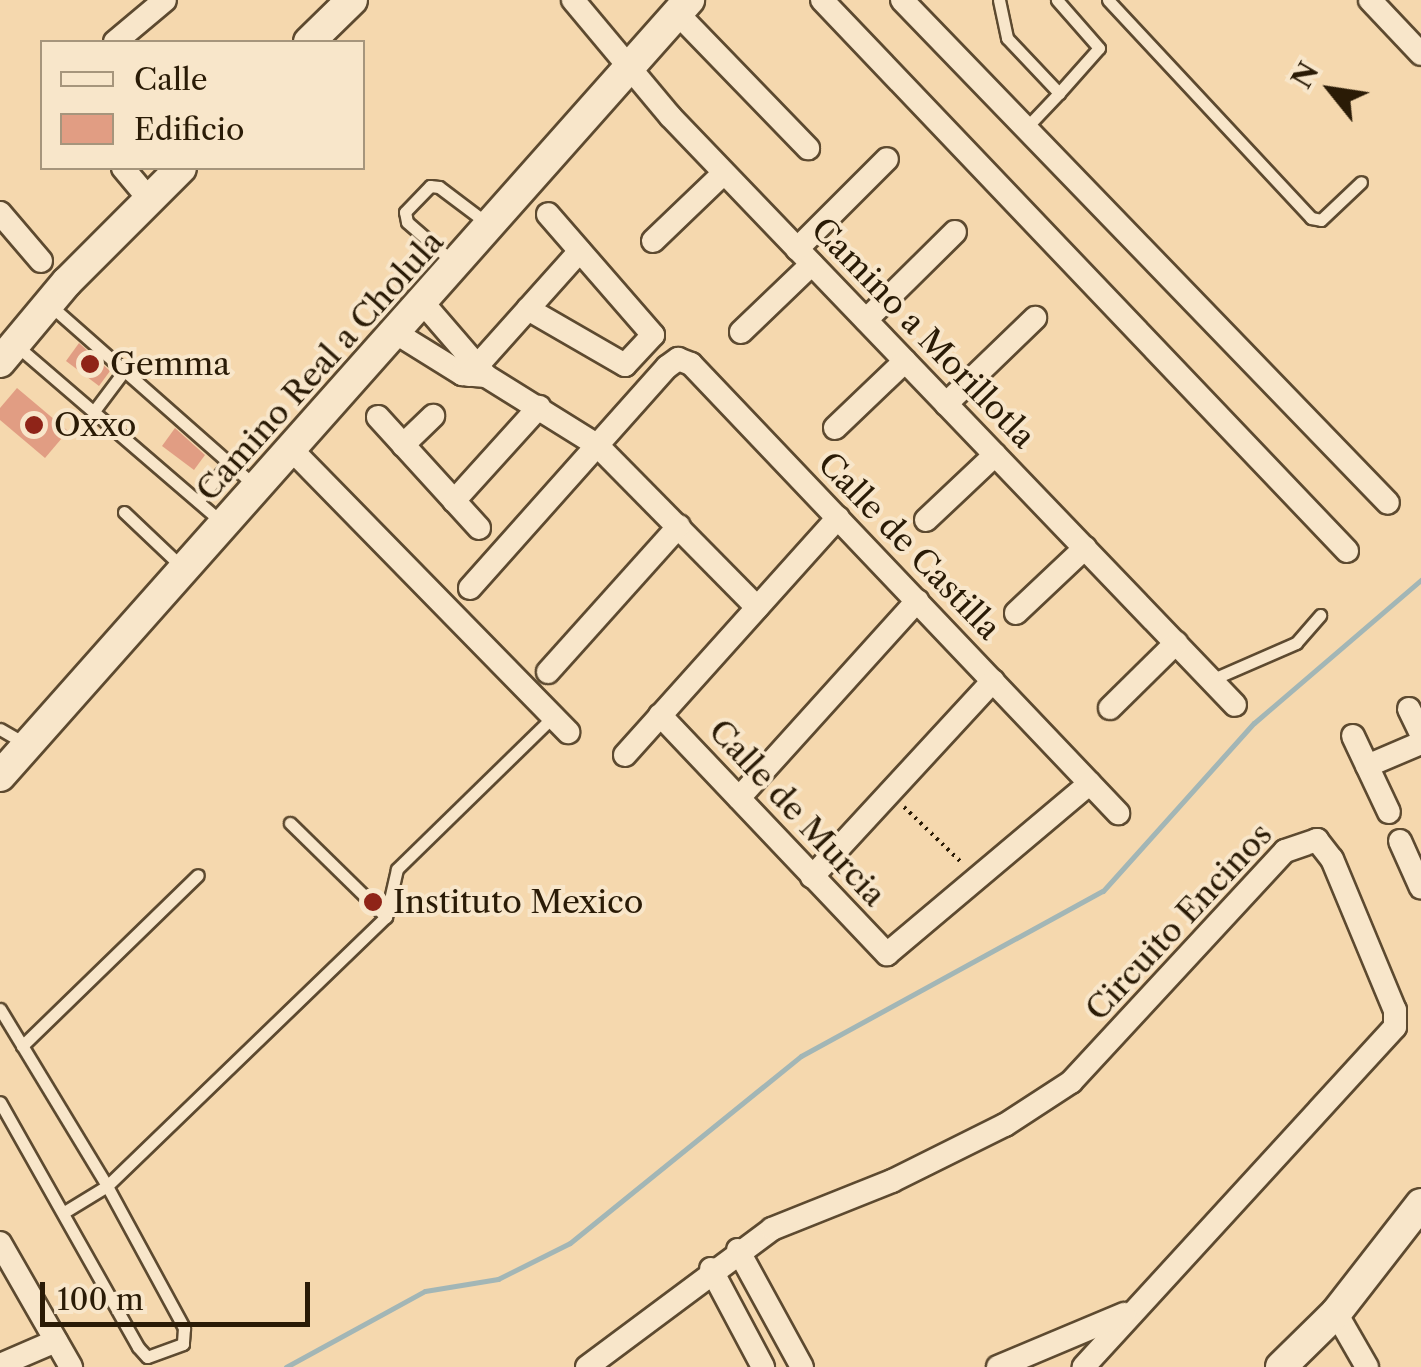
<!DOCTYPE html>
<style>
body{margin:0}
#map{position:relative;width:1421px;height:1367px;overflow:hidden;background:#f5d8ae;font-family:"Libre Caslon Text",serif}
div>[style]{position:absolute}
.stream>*{height:5px;margin:-2.5px;padding:0 2.5px;transform-origin:2.5px;border-radius:2.5px;background:#a2b6b6}
.building>*{inset:0;background:#e19d83}
.path>*{height:4px;margin-top:-2px;transform-origin:0;background:repeating-linear-gradient(90deg,#2a1b06 0 2.5px,transparent 0 7.5px)}
.roads{filter:drop-shadow(2px 0 #5d4a30) drop-shadow(-2px 0 #5d4a30) drop-shadow(0 2px #5d4a30) drop-shadow(0 -2px #5d4a30)}
.lane>*{height:11px;margin:-5.5px;padding:0 5.5px;transform-origin:5.5px;border-radius:5.5px;background:#f8e6ca}
.street>*{height:22px;margin:-11px;padding:0 11px;transform-origin:11px;border-radius:11px;background:#f8e6ca}
.secondary>*{height:30px;margin:-15px;padding:0 15px;transform-origin:15px;border-radius:15px;background:#f8e6ca}
.dots>*{width:28px;height:28px;translate:-50% -50%;box-sizing:border-box;border:5px solid #f8e6ca;border-radius:50%}
span{translate:-50% -50%;white-space:nowrap;text-align:center;line-height:1.15;-webkit-text-stroke:8px #f8e6ca;paint-order:stroke}
.street-label{font-size:32px;color:#2a1b06}
.poi-label{font-size:32px;color:#2a1b06}
.left{translate:0 -50%;text-align:left}
.legend{position:absolute;left:40px;top:40px;width:325px;height:130px;box-sizing:border-box;background:#f8e6ca;border:2px solid #a6957c;margin:0;padding:12px 18px;list-style:none;font-size:30px;color:#2a1b06}
.legend li{display:flex;align-items:center;gap:20px;height:50px}
.legend b{width:50px;border:2px solid #a6957c}
.north{position:absolute;left:1281px;top:40px;width:100px;height:100px;-webkit-text-stroke:8px #f8e6ca;paint-order:stroke;rotate:300deg;font-size:28px;font-weight:700;line-height:40px;text-align:center;color:#2a1b06}
.north::after{content:'';display:block;margin:auto;width:35px;height:45px;background:#2a1b06;clip-path:polygon(50% 0,100% 100%,50% 72%,0 100%)}
.scale{position:absolute;left:40px;top:1282px;width:270px;height:45px;box-sizing:border-box;border:5px solid #2a1b06;border-top:0;padding-left:12px;font-size:30px;line-height:35px;white-space:nowrap;color:#2a1b06;-webkit-text-stroke:8px #f8e6ca;paint-order:stroke}
</style>
<div id="map">
<div class="stream">
<div style="left:286px;top:1367px;width:158px;rotate:-28.7deg"></div>
<div style="left:425px;top:1291px;width:74px;rotate:-9.3deg"></div>
<div style="left:498px;top:1279px;width:80px;rotate:-26.6deg"></div>
<div style="left:570px;top:1243px;width:297px;rotate:-39deg"></div>
<div style="left:801px;top:1056px;width:344px;rotate:-28.7deg"></div>
<div style="left:1103px;top:891px;width:226px;rotate:-48.1deg"></div>
<div style="left:1254px;top:723px;width:220px;rotate:-40.6deg"></div>
</div>
<div class="building">
<div style="clip-path:polygon(79px 343px,110px 371px,99px 386px,66px 361px)"></div>
<div style="clip-path:polygon(17px 388px,68px 431px,45px 458px,0 420px,0 408px)"></div>
<div style="clip-path:polygon(175px 428px,205px 455px,194px 470px,162px 446px)"></div>
</div>
<div class="path">
<div style="left:904px;top:807px;width:81px;rotate:44deg"></div>
</div>
<div class="roads">
<div class="lane">
<div style="left:999px;top:0;width:39px;rotate:78deg"></div>
<div style="left:1007px;top:38px;width:76px;rotate:46.6deg"></div>
<div style="left:1059px;top:93px;width:60px;rotate:-48.4deg"></div>
<div style="left:1099px;top:48px;width:64px;rotate:-131.2deg"></div>
<div style="left:1108px;top:0;width:298px;rotate:47deg"></div>
<div style="left:1311px;top:218px;width:10px;rotate:11deg"></div>
<div style="left:1321px;top:220px;width:55px;rotate:-43.5deg"></div>
<div style="left:1025px;top:129px;width:50px;rotate:-46.6deg"></div>
<div style="left:453px;top:262px;width:61px;rotate:-139deg"></div>
<div style="left:407px;top:222px;width:10px;rotate:-101deg"></div>
<div style="left:405px;top:212px;width:36px;rotate:-46deg"></div>
<div style="left:430px;top:186px;width:9px;rotate:6deg"></div>
<div style="left:439px;top:187px;width:60px;rotate:36.9deg"></div>
<div style="left:51px;top:306px;width:272px;rotate:41.4deg"></div>
<div style="left:17px;top:346px;width:272px;rotate:40.7deg"></div>
<div style="left:94px;top:411px;width:50px;rotate:-53.1deg"></div>
<div style="left:198px;top:501px;width:49px;rotate:-50.8deg"></div>
<div style="left:124px;top:512px;width:81px;rotate:43.5deg"></div>
<div style="left:1211px;top:680px;width:93px;rotate:-23.5deg"></div>
<div style="left:1296px;top:643px;width:37px;rotate:-49deg"></div>
<div style="left:0;top:729px;width:28px;rotate:30deg"></div>
<div style="left:290px;top:823px;width:134px;rotate:44.4deg"></div>
<div style="left:0;top:1009px;width:207px;rotate:58.8deg"></div>
<div style="left:107px;top:1186px;width:162px;rotate:61.5deg"></div>
<div style="left:184px;top:1328px;width:16px;rotate:94deg"></div>
<div style="left:183px;top:1344px;width:38px;rotate:160deg"></div>
<div style="left:147px;top:1357px;width:13px;rotate:-132deg"></div>
<div style="left:138px;top:1347px;width:281px;rotate:-119.4deg"></div>
<div style="left:22px;top:1046px;width:245px;rotate:-44.2deg"></div>
<div style="left:66px;top:1211px;width:48px;rotate:-31.4deg"></div>
<div style="left:107px;top:1186px;width:388px;rotate:-44deg"></div>
<div style="left:386px;top:917px;width:49px;rotate:-77.1deg"></div>
<div style="left:397px;top:869px;width:218px;rotate:-44.3deg"></div>
</div>
<div class="street">
<div style="left:573px;top:0;width:151px;rotate:50.1deg"></div>
<div style="left:670px;top:116px;width:816px;rotate:46.19deg"></div>
<div style="left:822px;top:0;width:761px;rotate:46.38deg"></div>
<div style="left:902px;top:0;width:699px;rotate:45.98deg"></div>
<div style="left:1370px;top:0;width:74px;rotate:46.6deg"></div>
<div style="left:678px;top:14px;width:187px;rotate:45.9deg"></div>
<div style="left:115px;top:42px;width:65px;rotate:-40deg"></div>
<div style="left:123px;top:168px;width:40px;rotate:50deg"></div>
<div style="left:0;top:213px;width:63px;rotate:49.5deg"></div>
<div style="left:653px;top:241px;width:98px;rotate:-43.8deg"></div>
<div style="left:797px;top:249px;width:127px;rotate:-45deg"></div>
<div style="left:423px;top:303px;width:96px;rotate:49.2deg"></div>
<div style="left:528px;top:309px;width:112px;rotate:30deg"></div>
<div style="left:625px;top:365px;width:41px;rotate:-47deg"></div>
<div style="left:653px;top:335px;width:160px;rotate:-131deg"></div>
<div style="left:866px;top:320px;width:125px;rotate:-44.7deg"></div>
<div style="left:741px;top:332px;width:98px;rotate:-43.8deg"></div>
<div style="left:396px;top:333px;width:78px;rotate:31.8deg"></div>
<div style="left:462px;top:374px;width:24px;rotate:5deg"></div>
<div style="left:486px;top:376px;width:131px;rotate:31.9deg"></div>
<div style="left:597px;top:445px;width:228px;rotate:45.4deg"></div>
<div style="left:469px;top:375px;width:166px;rotate:-48.2deg"></div>
<div style="left:946px;top:404px;width:124px;rotate:-44deg"></div>
<div style="left:378px;top:417px;width:150px;rotate:47.7deg"></div>
<div style="left:835px;top:428px;width:97px;rotate:-43.7deg"></div>
<div style="left:403px;top:445px;width:42px;rotate:-44deg"></div>
<div style="left:292px;top:450px;width:395px;rotate:45.6deg"></div>
<div style="left:454px;top:501px;width:127px;rotate:-47.9deg"></div>
<div style="left:926px;top:520px;width:95px;rotate:-43.3deg"></div>
<div style="left:470px;top:588px;width:296px;rotate:-48.3deg"></div>
<div style="left:667px;top:367px;width:14px;rotate:-36deg"></div>
<div style="left:678px;top:359px;width:14px;rotate:21deg"></div>
<div style="left:691px;top:364px;width:620px;rotate:46.44deg"></div>
<div style="left:1016px;top:613px;width:95px;rotate:-43.3deg"></div>
<div style="left:548px;top:672px;width:196px;rotate:-48.1deg"></div>
<div style="left:1110px;top:708px;width:93px;rotate:-44.6deg"></div>
<div style="left:1409px;top:709px;width:28px;rotate:64deg"></div>
<div style="left:660px;top:715px;width:330px;rotate:46.5deg"></div>
<div style="left:887px;top:954px;width:265px;rotate:-40.1deg"></div>
<div style="left:1353px;top:736px;width:84px;rotate:64.7deg"></div>
<div style="left:625px;top:755px;width:319px;rotate:-48.1deg"></div>
<div style="left:1367px;top:766px;width:59px;rotate:-23.1deg"></div>
<div style="left:739px;top:798px;width:266px;rotate:-47.9deg"></div>
<div style="left:1400px;top:841px;width:51px;rotate:65.9deg"></div>
<div style="left:812px;top:877px;width:267px;rotate:-47.3deg"></div>
<div style="left:0;top:1243px;width:143px;rotate:60.2deg"></div>
<div style="left:738px;top:1250px;width:133px;rotate:61.3deg"></div>
<div style="left:711px;top:1269px;width:111px;rotate:62deg"></div>
<div style="left:1336px;top:1313px;width:62px;rotate:60.1deg"></div>
<div style="left:0;top:1365px;width:61px;rotate:-23.2deg"></div>
<div style="left:587px;top:1367px;width:231px;rotate:-36.7deg"></div>
<div style="left:772px;top:1229px;width:129px;rotate:-21.8deg"></div>
<div style="left:892px;top:1181px;width:126px;rotate:-26.4deg"></div>
<div style="left:1005px;top:1125px;width:79px;rotate:-33.1deg"></div>
<div style="left:1071px;top:1082px;width:315px;rotate:-47.2deg"></div>
<div style="left:1285px;top:851px;width:34px;rotate:-19deg"></div>
<div style="left:1317px;top:840px;width:24px;rotate:52deg"></div>
<div style="left:1332px;top:859px;width:164px;rotate:67.4deg"></div>
<div style="left:1395px;top:1010px;width:17px;rotate:90deg"></div>
<div style="left:1395px;top:1027px;width:461px;rotate:132.5deg"></div>
<div style="left:998px;top:1367px;width:137px;rotate:-22.8deg"></div>
</div>
<div class="secondary">
<div style="left:309px;top:42px;width:60px;rotate:-44.3deg"></div>
<div style="left:0;top:362px;width:104px;rotate:-50.1deg"></div>
<div style="left:67px;top:282px;width:161px;rotate:-45deg"></div>
<div style="left:0;top:776px;width:1038px;rotate:-48.4deg"></div>
<div style="left:1281px;top:1367px;width:77px;rotate:-44.5deg"></div>
<div style="left:1336px;top:1313px;width:138px;rotate:-52.1deg"></div>
</div>
</div>
<div class="dots">
<div style="left:90px;top:364px;background:#8f2418"></div>
<div style="left:34px;top:425px;background:#8f2418"></div>
<div style="left:373px;top:902px;background:#8f2418"></div>
</div>
<div class="street-label">
<span style="left:923px;top:333px;rotate:46deg">Camino a Morillotla</span>
<span style="left:320px;top:366px;rotate:-48deg">Camino Real a Cholula</span>
<span style="left:909px;top:546px;rotate:46deg">Calle de Castilla</span>
<span style="left:797px;top:813px;rotate:47deg">Calle de Murcia</span>
<span style="left:1179px;top:922px;rotate:-47deg">Circuito Encinos</span>
</div>
<div class="poi-label">
<span class="left" style="left:110px;top:364px">Gemma</span>
<span class="left" style="left:54px;top:425px">Oxxo</span>
<span class="left" style="left:393px;top:902px">Instituto Mexico</span>
</div>
<ul class="legend">
<li><b style="height:12px;background:#f8e6ca"></b>Calle</li>
<li><b style="height:28px;background:#e19d83"></b>Edificio</li>
</ul>
<div class="north">N</div>
<div class="scale">100 m</div>
</div>
